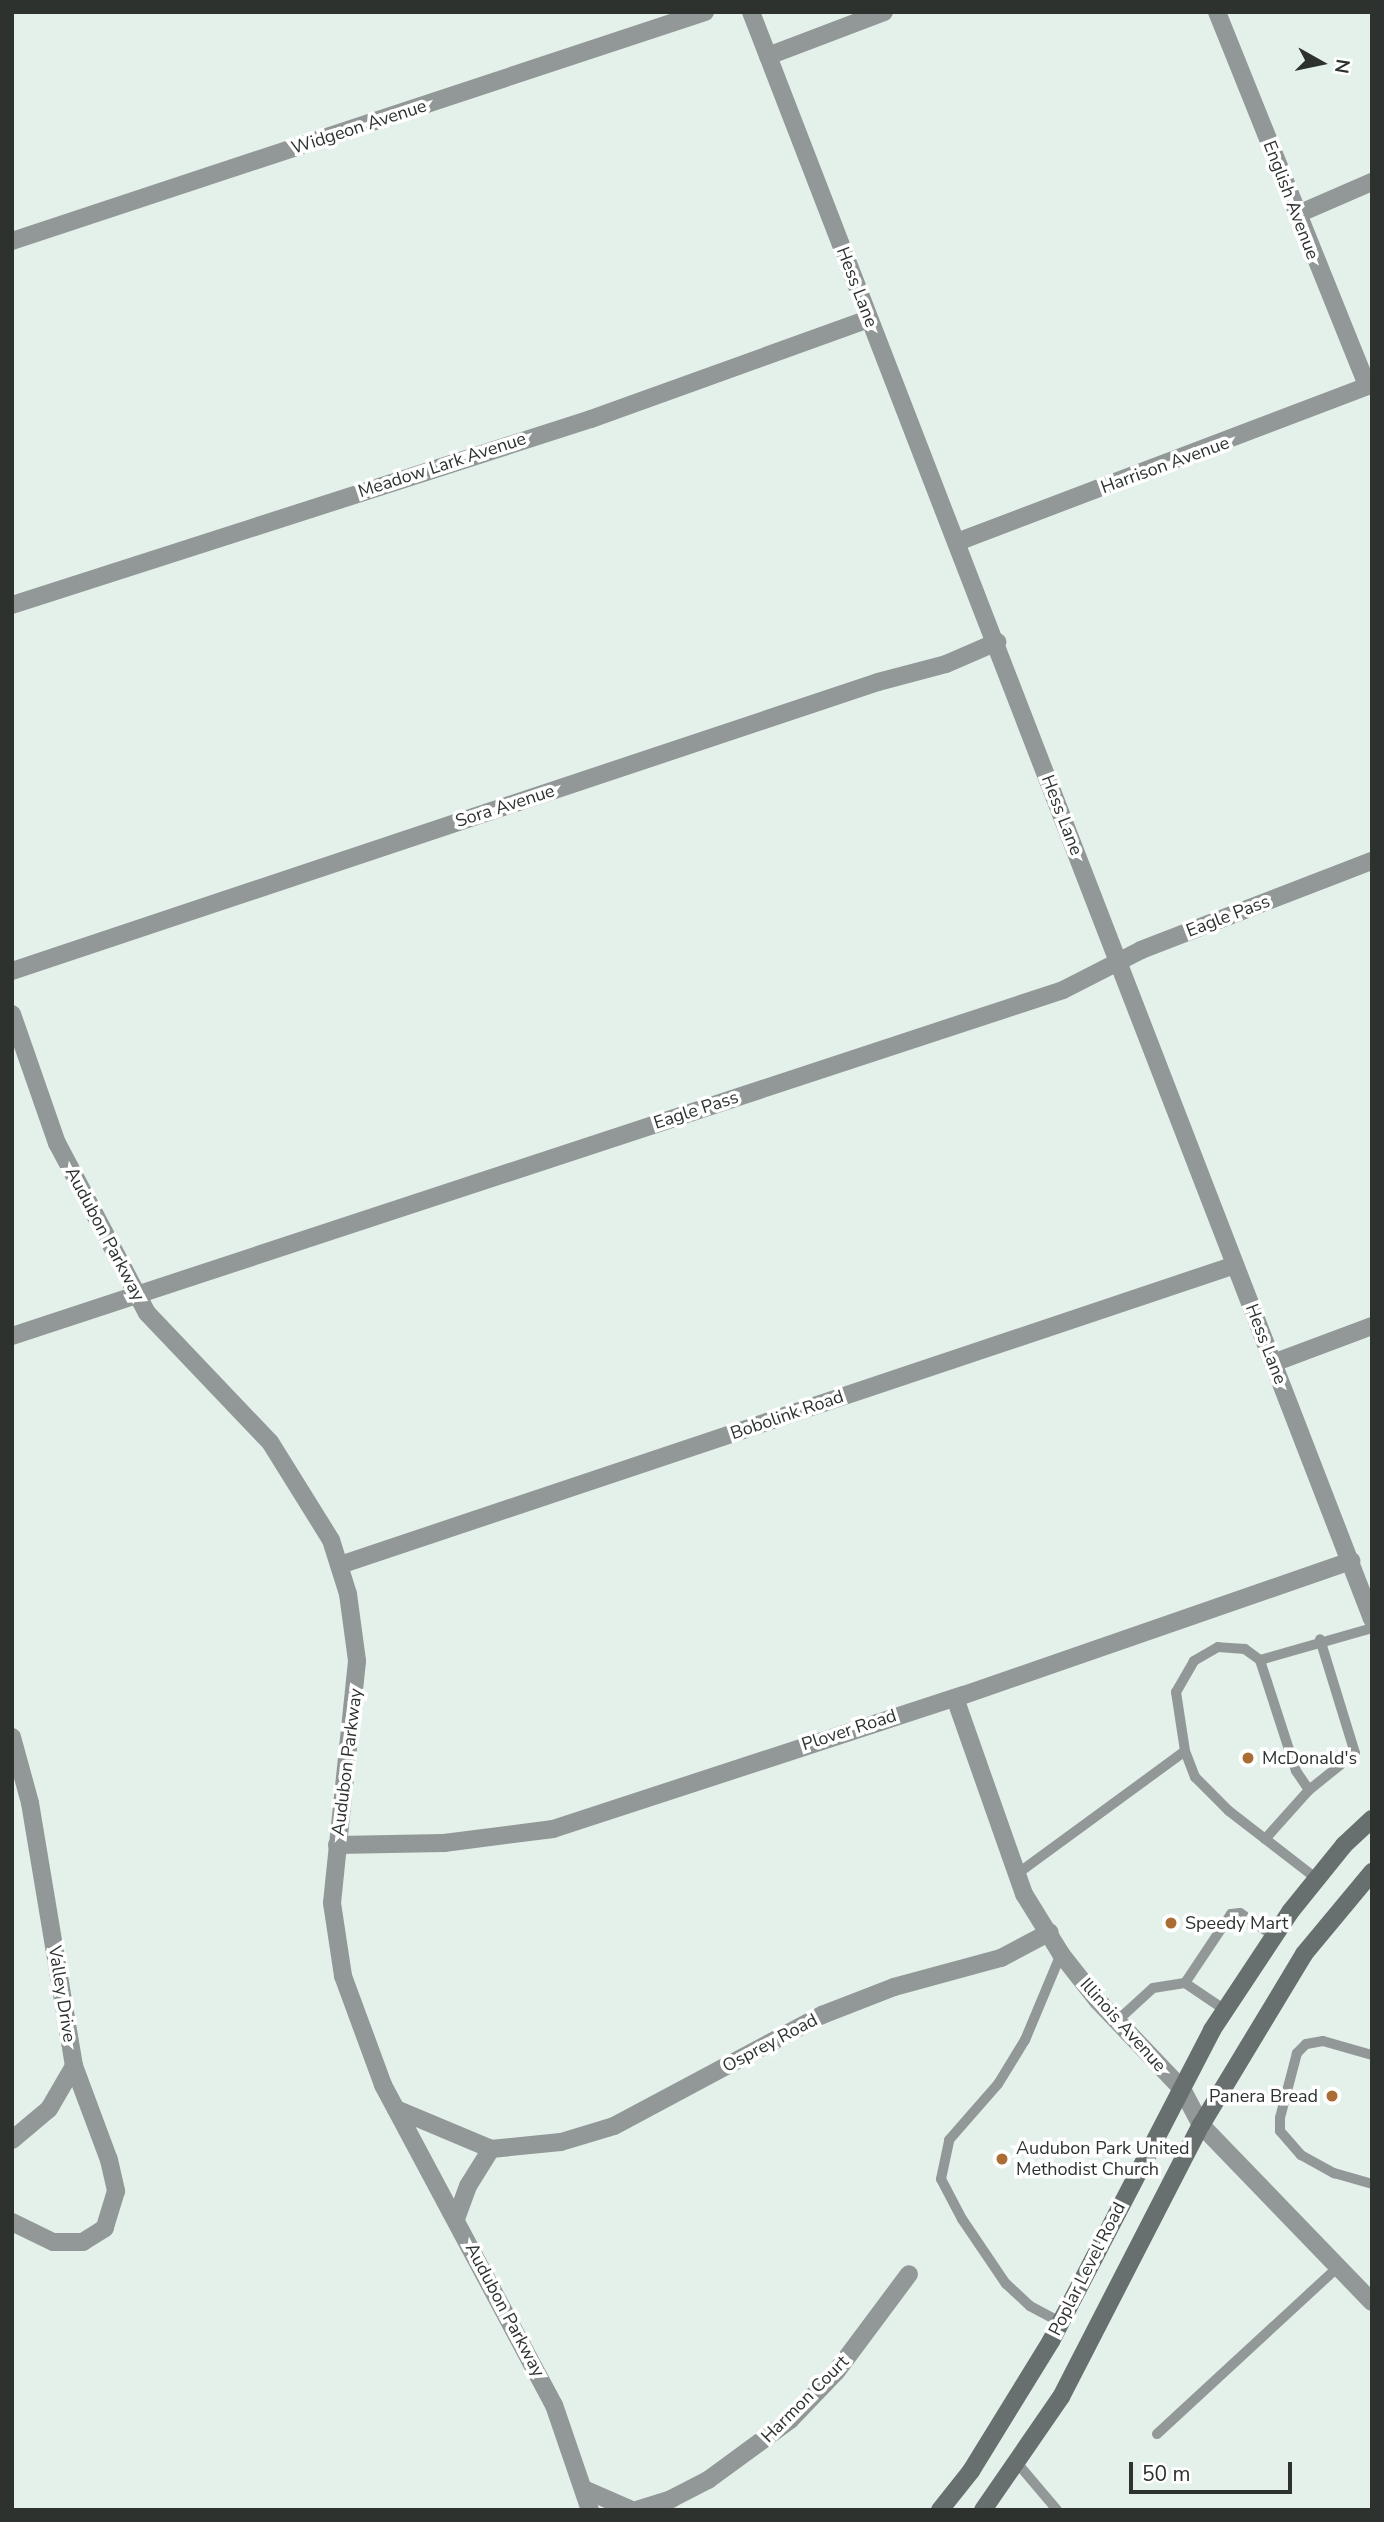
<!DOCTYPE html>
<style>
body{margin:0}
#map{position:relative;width:1384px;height:2522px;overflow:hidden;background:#e4f0ea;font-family:"Nunito Sans",sans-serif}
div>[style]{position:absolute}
.service>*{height:10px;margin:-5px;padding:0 5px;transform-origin:5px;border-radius:5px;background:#929897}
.minor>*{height:18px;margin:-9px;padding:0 9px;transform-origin:9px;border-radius:9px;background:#929897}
.secondary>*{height:18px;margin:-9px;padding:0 9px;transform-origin:9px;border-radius:9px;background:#67706f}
.dots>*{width:19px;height:19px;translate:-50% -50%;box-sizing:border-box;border:4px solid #fff;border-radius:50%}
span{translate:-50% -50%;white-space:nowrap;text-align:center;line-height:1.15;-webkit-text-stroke:7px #fff;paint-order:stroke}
.street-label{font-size:18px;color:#2d322f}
.poi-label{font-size:18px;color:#2d322f}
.left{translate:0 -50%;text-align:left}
.right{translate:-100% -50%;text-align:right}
.frame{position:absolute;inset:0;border:14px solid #2d322f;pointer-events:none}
.north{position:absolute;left:1286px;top:28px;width:70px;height:70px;-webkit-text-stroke:5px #fff;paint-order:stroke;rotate:99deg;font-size:19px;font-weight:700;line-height:28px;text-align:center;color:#2d322f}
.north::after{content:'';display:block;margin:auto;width:24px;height:32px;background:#2d322f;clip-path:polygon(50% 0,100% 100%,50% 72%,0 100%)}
.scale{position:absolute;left:1129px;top:2462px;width:163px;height:32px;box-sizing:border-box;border:4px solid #2d322f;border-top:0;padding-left:9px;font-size:21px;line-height:24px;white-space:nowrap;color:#2d322f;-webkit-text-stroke:5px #fff;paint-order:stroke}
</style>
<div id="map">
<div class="service">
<div style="left:1260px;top:1660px;width:116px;rotate:-15.9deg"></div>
<div style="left:1309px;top:1790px;width:23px;rotate:-124deg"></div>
<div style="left:1296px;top:1771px;width:117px;rotate:-108deg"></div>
<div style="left:1260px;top:1660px;width:19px;rotate:-144deg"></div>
<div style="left:1245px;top:1649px;width:27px;rotate:-176deg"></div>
<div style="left:1218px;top:1647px;width:28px;rotate:150deg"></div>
<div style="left:1194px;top:1661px;width:36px;rotate:120deg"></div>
<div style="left:1176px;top:1692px;width:60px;rotate:81.3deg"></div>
<div style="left:1185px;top:1751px;width:28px;rotate:69deg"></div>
<div style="left:1195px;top:1777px;width:48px;rotate:45deg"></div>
<div style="left:1229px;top:1811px;width:111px;rotate:37.7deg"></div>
<div style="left:1265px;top:1839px;width:66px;rotate:-48.1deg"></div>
<div style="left:1309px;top:1790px;width:59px;rotate:-38.8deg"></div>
<div style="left:1355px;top:1753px;width:119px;rotate:-107.1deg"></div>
<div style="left:1017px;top:1874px;width:208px;rotate:-36.2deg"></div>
<div style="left:1225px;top:2010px;width:48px;rotate:-146deg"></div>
<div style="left:1185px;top:1983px;width:83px;rotate:-56.3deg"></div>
<div style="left:1231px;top:1914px;width:9px;rotate:-6deg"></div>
<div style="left:1240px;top:1913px;width:41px;rotate:34.1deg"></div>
<div style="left:1118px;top:2020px;width:47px;rotate:-42.4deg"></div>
<div style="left:1153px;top:1988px;width:32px;rotate:-9deg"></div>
<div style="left:1372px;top:2055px;width:51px;rotate:-164.1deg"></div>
<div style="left:1323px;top:2041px;width:17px;rotate:170deg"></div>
<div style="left:1306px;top:2044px;width:13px;rotate:135deg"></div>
<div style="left:1297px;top:2053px;width:67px;rotate:104.7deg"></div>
<div style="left:1280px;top:2118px;width:13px;rotate:90deg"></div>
<div style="left:1280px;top:2131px;width:32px;rotate:49deg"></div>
<div style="left:1301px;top:2155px;width:38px;rotate:29deg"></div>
<div style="left:1334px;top:2173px;width:40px;rotate:16deg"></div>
<div style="left:1060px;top:2322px;width:34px;rotate:-152deg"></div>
<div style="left:1030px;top:2306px;width:33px;rotate:-137deg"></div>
<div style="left:1006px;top:2284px;width:78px;rotate:-124.1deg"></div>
<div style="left:962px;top:2219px;width:45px;rotate:-117.7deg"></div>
<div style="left:941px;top:2179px;width:40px;rotate:-78deg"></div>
<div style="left:949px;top:2140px;width:74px;rotate:-48.8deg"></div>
<div style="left:998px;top:2084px;width:52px;rotate:-58.5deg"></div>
<div style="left:1025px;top:2040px;width:93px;rotate:-67.3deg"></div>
<div style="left:1157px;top:2434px;width:248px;rotate:-42.7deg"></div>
<div style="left:1018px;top:2464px;width:60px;rotate:49.7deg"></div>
</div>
<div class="minor">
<div style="left:751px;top:12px;width:1723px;rotate:68.87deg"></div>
<div style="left:1217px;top:12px;width:403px;rotate:68.1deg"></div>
<div style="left:768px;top:56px;width:124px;rotate:-20.8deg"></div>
<div style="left:1298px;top:214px;width:81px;rotate:-23.4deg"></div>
<div style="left:12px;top:241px;width:730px;rotate:-18.29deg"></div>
<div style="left:957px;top:542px;width:444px;rotate:-20.8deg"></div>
<div style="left:12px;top:605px;width:608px;rotate:-17.81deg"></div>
<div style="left:591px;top:419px;width:295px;rotate:-19.8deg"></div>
<div style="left:12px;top:971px;width:913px;rotate:-18.45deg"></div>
<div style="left:878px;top:682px;width:70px;rotate:-14.8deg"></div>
<div style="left:946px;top:664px;width:56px;rotate:-23.3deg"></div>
<div style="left:12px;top:1014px;width:137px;rotate:70.8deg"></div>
<div style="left:57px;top:1143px;width:192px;rotate:62.1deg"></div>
<div style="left:147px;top:1313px;width:178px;rotate:46.4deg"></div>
<div style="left:270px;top:1442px;width:115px;rotate:58.1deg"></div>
<div style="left:331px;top:1540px;width:57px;rotate:72.5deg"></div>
<div style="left:348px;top:1594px;width:68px;rotate:82.3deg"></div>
<div style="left:357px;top:1661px;width:243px;rotate:95.9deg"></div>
<div style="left:332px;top:1903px;width:74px;rotate:81.4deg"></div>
<div style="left:343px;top:1976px;width:116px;rotate:69.8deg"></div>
<div style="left:383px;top:2085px;width:363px;rotate:61.9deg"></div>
<div style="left:554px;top:2405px;width:111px;rotate:71.1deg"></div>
<div style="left:12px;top:1336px;width:1106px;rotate:-18.22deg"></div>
<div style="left:1063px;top:990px;width:88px;rotate:-27.1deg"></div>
<div style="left:1141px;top:950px;width:248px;rotate:-21.1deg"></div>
<div style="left:1273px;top:1363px;width:106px;rotate:-20.5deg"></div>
<div style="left:340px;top:1565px;width:944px;rotate:-18.53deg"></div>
<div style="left:955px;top:1698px;width:208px;rotate:70.6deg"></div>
<div style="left:1024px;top:1894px;width:70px;rotate:58.3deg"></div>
<div style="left:1061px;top:1954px;width:60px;rotate:51.8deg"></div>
<div style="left:1098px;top:2001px;width:122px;rotate:46.3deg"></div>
<div style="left:1182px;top:2089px;width:41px;rotate:62.2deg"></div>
<div style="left:1201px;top:2125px;width:246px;rotate:46deg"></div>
<div style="left:12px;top:1737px;width:68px;rotate:74.7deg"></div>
<div style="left:30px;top:1803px;width:267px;rotate:80.5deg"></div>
<div style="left:74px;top:2066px;width:100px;rotate:69.6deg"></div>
<div style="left:109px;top:2160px;width:32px;rotate:77deg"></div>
<div style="left:116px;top:2191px;width:39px;rotate:107deg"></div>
<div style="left:105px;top:2228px;width:26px;rotate:148deg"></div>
<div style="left:83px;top:2242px;width:30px;rotate:180deg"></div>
<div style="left:53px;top:2242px;width:46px;rotate:-154deg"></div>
<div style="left:337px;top:1845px;width:107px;rotate:-1.1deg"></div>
<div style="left:444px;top:1843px;width:110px;rotate:-7.3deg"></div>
<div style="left:553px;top:1829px;width:432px;rotate:-18.1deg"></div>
<div style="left:964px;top:1695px;width:410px;rotate:-19.1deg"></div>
<div style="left:396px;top:2109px;width:103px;rotate:22.8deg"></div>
<div style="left:491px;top:2149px;width:70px;rotate:-5.7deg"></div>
<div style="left:561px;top:2142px;width:55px;rotate:-16.8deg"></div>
<div style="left:614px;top:2126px;width:236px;rotate:-28.1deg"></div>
<div style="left:822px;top:2015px;width:77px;rotate:-21.3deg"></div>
<div style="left:894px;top:1987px;width:111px;rotate:-15.2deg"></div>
<div style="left:1001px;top:1958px;width:55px;rotate:-28deg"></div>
<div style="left:12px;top:2140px;width:48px;rotate:-40deg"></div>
<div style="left:49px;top:2109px;width:50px;rotate:-59.8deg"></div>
<div style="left:456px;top:2219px;width:35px;rotate:-70deg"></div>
<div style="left:468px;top:2186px;width:44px;rotate:-58.1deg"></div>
<div style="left:586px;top:2490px;width:50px;rotate:23.5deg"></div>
<div style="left:636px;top:2510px;width:37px;rotate:-17deg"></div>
<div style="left:671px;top:2499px;width:42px;rotate:-27.2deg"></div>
<div style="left:708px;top:2480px;width:102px;rotate:-36.2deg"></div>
<div style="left:790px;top:2420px;width:66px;rotate:-46.2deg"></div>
<div style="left:836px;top:2372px;width:122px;rotate:-53.3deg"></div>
</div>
<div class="secondary">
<div style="left:940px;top:2510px;width:50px;rotate:-51.5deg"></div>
<div style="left:971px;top:2471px;width:153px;rotate:-58.4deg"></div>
<div style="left:1051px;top:2341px;width:350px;rotate:-62.6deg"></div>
<div style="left:1212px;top:2030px;width:141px;rotate:-56.5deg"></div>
<div style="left:1290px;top:1912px;width:86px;rotate:-51.1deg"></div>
<div style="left:1344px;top:1845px;width:38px;rotate:-43deg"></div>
<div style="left:983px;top:2510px;width:137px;rotate:-55.4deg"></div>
<div style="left:1061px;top:2397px;width:306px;rotate:-62.8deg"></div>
<div style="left:1201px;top:2125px;width:200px;rotate:-58.9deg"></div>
<div style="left:1304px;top:1954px;width:107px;rotate:-50.3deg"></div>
</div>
<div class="dots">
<div style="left:1248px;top:1758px;background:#ac6d34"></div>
<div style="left:1171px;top:1923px;background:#ac6d34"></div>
<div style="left:1332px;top:2096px;background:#ac6d34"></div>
<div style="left:1002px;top:2159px;background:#ac6d34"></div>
</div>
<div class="street-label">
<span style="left:359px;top:127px;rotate:-18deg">Widgeon Avenue</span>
<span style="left:1291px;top:200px;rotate:69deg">English Avenue</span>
<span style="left:857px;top:287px;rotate:69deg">Hess Lane</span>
<span style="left:442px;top:465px;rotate:-18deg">Meadow Lark Avenue</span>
<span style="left:1165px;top:465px;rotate:-20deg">Harrison Avenue</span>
<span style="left:505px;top:806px;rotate:-18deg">Sora Avenue</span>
<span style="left:1062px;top:815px;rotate:69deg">Hess Lane</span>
<span style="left:1228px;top:916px;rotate:-21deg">Eagle Pass</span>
<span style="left:696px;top:1110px;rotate:-18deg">Eagle Pass</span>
<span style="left:105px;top:1234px;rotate:62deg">Audubon Parkway</span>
<span style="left:1266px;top:1344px;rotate:69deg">Hess Lane</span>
<span style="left:787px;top:1415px;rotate:-19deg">Bobolink Road</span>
<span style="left:849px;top:1730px;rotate:-18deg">Plover Road</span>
<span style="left:347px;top:1762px;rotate:-83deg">Audubon Parkway</span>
<span style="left:62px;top:1994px;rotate:81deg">Valley Drive</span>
<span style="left:1123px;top:2025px;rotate:48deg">Illinois Avenue</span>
<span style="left:770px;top:2043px;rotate:-28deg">Osprey Road</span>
<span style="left:1087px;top:2269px;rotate:-63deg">Poplar Level Road</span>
<span style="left:505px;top:2310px;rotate:62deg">Audubon Parkway</span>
<span style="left:805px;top:2399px;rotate:-45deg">Harmon Court</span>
</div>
<div class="poi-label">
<span class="left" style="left:1262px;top:1758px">McDonald's</span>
<span class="left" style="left:1185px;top:1923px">Speedy Mart</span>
<span class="right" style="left:1318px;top:2096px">Panera Bread</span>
<span class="left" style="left:1016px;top:2159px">Audubon Park United<br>Methodist Church</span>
</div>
<div class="frame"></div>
<div class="north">N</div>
<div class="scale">50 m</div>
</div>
